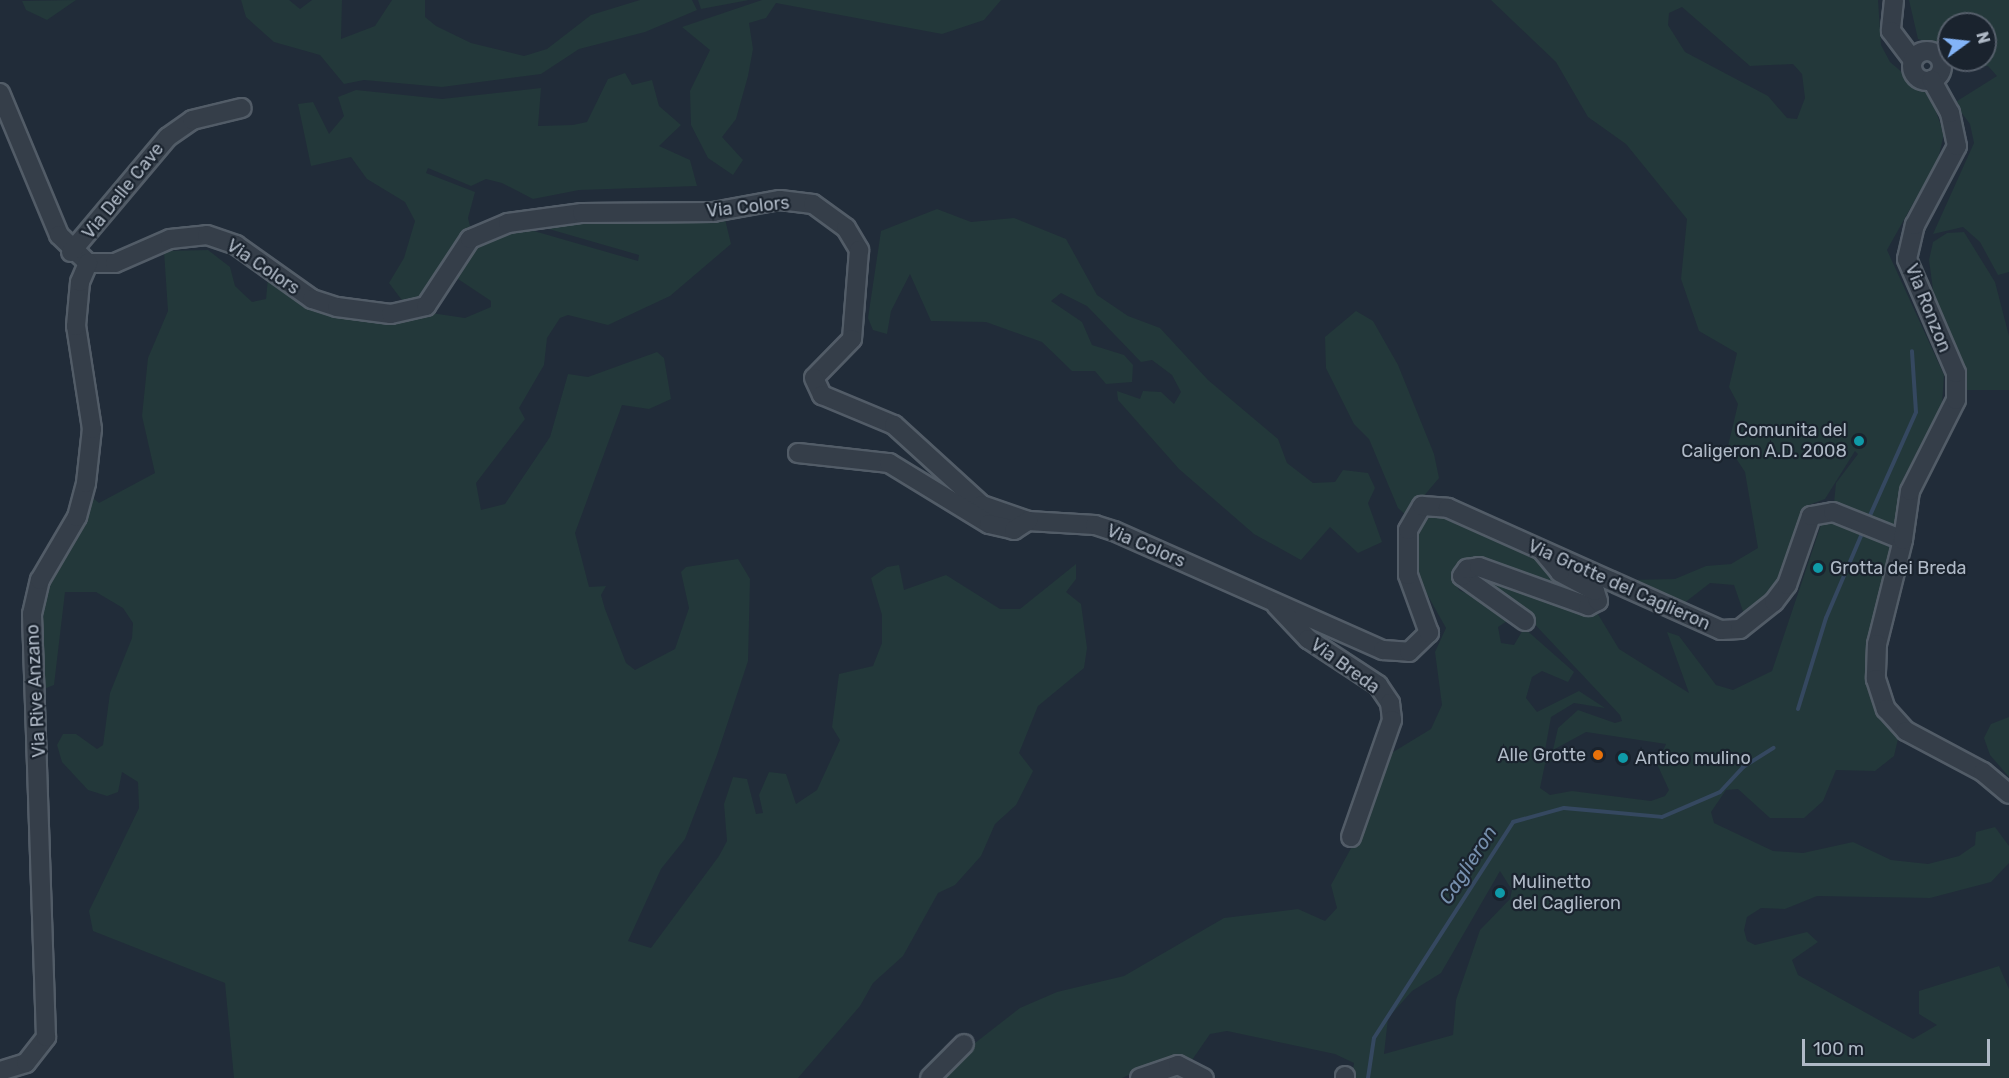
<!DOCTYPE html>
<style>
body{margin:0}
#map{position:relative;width:2009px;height:1078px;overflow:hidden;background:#212c39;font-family:Rubik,sans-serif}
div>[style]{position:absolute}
.green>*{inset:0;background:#23383a}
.stream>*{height:4px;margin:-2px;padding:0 2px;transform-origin:2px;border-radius:2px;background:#354860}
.roads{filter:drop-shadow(2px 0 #525c67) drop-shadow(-2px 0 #525c67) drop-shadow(0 2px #525c67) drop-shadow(0 -2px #525c67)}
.minor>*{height:18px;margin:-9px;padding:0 9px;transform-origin:9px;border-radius:9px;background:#353e49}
.minor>.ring{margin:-9px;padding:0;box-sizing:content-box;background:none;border:18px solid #353e49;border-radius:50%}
.dots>*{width:16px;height:16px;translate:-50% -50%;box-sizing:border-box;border:3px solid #1a232e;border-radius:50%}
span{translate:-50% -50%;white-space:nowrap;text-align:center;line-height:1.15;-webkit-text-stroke:4.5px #1a232e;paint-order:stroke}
.street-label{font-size:18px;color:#afb9c6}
.poi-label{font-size:18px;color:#afb9c6}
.right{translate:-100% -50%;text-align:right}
.left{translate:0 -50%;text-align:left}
.water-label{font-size:20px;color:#7790ae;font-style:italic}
.north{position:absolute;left:1937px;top:12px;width:60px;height:60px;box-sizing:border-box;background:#1a232e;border:2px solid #565f6b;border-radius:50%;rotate:75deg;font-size:16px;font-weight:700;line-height:24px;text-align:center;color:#afb9c6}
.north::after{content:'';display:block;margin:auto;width:21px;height:27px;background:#83b4f8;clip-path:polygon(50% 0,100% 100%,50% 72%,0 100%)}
.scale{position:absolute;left:1802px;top:1039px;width:188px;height:27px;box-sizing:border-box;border:3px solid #afb9c6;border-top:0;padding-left:8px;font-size:18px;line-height:21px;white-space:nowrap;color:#afb9c6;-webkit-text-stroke:4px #1a232e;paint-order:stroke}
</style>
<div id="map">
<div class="green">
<div style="clip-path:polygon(76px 0,47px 20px,26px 10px,22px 1px)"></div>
<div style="clip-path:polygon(241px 0,289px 0,300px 9px,312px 0,342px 0,341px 39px,375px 26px,392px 0,425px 0,425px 17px,436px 26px,471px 43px,524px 56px,547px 49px,591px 15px,640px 0,692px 0,697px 10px,645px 32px,579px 49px,541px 74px,442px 87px,364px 80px,344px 84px,320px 55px,274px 42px,246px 17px)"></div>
<div style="clip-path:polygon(698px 0,749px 0,701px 9px)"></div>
<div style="clip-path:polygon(762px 0,1001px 0,984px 20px,942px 34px,776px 3px,766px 18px,749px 23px,753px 49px,748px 76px,736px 119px,722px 137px,743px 160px,733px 175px,708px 158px,691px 125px,690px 91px,710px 50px,682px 27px)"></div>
<div style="clip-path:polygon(evenodd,1491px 0,1878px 0,1881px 45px,1890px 62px,1929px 95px,1934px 106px,1944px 134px,1938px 159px,1887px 250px,1944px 375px,1942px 404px,1902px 481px,1899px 527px,1890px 531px,1834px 503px,1836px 483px,1858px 454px,1855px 451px,1825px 499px,1809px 505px,1803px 515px,1786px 574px,1745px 617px,1734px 585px,1710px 583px,1683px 604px,1629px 580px,1675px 579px,1706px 566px,1731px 564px,1758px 548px,1745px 472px,1728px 446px,1738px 404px,1729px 387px,1737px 353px,1699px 331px,1681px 279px,1687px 219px,1626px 144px,1588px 117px,1556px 62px,1491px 0,1682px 7px,1750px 66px,1793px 64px,1802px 74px,1805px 98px,1797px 119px,1787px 118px,1768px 96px,1685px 52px,1668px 25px,1669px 13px,1682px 7px)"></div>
<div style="clip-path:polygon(1909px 0,2009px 0,2009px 272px,1998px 275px,1980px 242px,1963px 227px,1933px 234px,1974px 143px,1970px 124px,1954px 103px,1997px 76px,1988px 66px,1961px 68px,1952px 60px,1985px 60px,1985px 24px,1949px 24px,1949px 56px,1940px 46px,1918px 39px)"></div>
<div style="clip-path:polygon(625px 73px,632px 85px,652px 80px,659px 106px,681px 125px,659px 146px,690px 160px,697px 186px,579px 190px,533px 199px,502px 183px,486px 179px,471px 186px,428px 168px,426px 173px,475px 192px,468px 218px,471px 230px,426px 300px,404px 303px,389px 283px,404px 258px,415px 221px,405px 202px,367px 179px,351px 157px,311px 166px,298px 104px,313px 102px,329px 134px,344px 116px,338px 97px,356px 90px,442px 99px,541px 88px,538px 126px,573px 125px,587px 122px,608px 79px)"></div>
<div style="clip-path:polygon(937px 209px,971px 222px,1014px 218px,1066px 239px,1097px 295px,1128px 316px,1160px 328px,1208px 380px,1278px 439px,1287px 463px,1313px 483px,1335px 482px,1343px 470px,1368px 473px,1375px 488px,1368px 503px,1382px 542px,1358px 553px,1330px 527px,1301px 560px,1254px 534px,1179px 469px,1118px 400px,1117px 391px,1140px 399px,1143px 391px,1161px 392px,1174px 404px,1181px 392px,1172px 375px,1152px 360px,1141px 362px,1087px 306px,1061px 293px,1051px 301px,1082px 322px,1092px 345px,1124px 355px,1133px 365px,1132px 382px,1106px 384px,1095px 371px,1072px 371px,1042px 342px,986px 322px,931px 321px,910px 274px,891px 311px,887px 334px,873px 330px,868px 318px,881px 231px)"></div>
<div style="clip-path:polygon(724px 215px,731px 244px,670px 296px,608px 325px,568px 315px,560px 318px,547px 338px,544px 365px,519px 408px,525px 419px,476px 483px,481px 510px,505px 504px,550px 437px,568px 374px,588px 377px,657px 352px,664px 358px,671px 399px,649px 409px,622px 405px,575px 533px,589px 587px,606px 586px,601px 595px,605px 609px,626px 663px,635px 670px,675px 649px,689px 608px,681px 572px,686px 567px,738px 559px,750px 579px,748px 661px,717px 755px,685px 839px,661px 869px,628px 941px,651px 948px,719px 856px,727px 841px,724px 804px,733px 777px,747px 779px,756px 814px,763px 813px,759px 795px,769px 772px,786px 774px,796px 804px,817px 790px,840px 740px,832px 727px,839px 674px,873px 666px,882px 643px,882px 615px,871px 578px,887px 567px,899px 565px,904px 590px,946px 575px,1000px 609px,1020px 609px,1076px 564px,1076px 579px,1066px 592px,1081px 604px,1087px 648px,1084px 668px,1038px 706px,1019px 753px,1033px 771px,1016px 805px,995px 824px,981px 856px,955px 885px,938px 893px,903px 956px,873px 983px,860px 1006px,798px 1078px,234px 1078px,225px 983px,93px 931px,89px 911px,139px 808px,138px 782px,122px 772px,118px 792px,107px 796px,88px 790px,62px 762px,57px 745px,63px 734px,76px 734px,97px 749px,103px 745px,110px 693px,132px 638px,133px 623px,123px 608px,96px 592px,65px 592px,54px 685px,41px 690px,44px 595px,87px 493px,99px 503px,155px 473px,142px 416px,148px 358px,168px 311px,164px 251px,208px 250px,230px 267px,235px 286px,252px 302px,266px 299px,268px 278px,295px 293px,465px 318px,491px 307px,491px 301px,455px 277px,476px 241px,520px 227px,638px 261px,639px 255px,535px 225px)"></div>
<div style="clip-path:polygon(1964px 232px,1995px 282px,2009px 336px,2009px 390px,1966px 390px,1935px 304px,1929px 260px,1933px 242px,1947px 233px)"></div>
<div style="clip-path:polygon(1356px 311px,1373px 321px,1398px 365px,1434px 454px,1439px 478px,1407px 516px,1398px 508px,1369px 439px,1354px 424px,1326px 368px,1325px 337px)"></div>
<div style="clip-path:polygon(evenodd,1432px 508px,1537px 553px,1550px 570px,1590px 594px,1585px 602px,1478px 560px,1463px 564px,1455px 578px,1459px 590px,1515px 616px,1498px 627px,1501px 643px,1514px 645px,1524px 628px,1574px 672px,1568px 682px,1542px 671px,1532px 677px,1526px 698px,1537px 712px,1579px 691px,1605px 708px,1574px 703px,1551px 717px,1545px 750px,1552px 761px,1545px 764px,1540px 788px,1550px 795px,1572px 791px,1651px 801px,1665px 796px,1669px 790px,1657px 764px,1666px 744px,1586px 732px,1553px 750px,1558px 728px,1578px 710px,1615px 723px,1622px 721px,1620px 715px,1527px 616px,1470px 580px,1471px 572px,1596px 611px,1619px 649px,1689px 693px,1667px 632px,1679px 636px,1716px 685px,1733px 690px,1772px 671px,1824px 516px,1888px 539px,1890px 554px,1870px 630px,1868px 664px,1874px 701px,1898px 739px,1894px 756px,1875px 771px,1836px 770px,1823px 801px,1804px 818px,1770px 818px,1738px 789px,1726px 790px,1711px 812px,1714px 823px,1773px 851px,1803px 853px,1853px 842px,1891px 860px,1928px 864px,1959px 856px,1975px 845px,1976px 832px,1995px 827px,2009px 846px,2009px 863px,1991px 882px,1930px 898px,1817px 896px,1785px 909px,1761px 908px,1747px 917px,1744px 930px,1747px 941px,1755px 945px,1807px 932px,1818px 942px,1792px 960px,1798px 975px,1913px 1039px,1937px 1025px,1919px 1014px,1919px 991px,1999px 966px,2009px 989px,2009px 1078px,1352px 1078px,1354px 1063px,1335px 1054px,1227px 1031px,1210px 1034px,1192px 1060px,1163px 1060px,1122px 1078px,930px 1078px,1020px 1008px,1057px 992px,1124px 976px,1224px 918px,1298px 909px,1325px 921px,1337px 908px,1331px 885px,1368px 817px,1385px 757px,1431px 729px,1442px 705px,1435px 652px,1446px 628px,1419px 580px,1415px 543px,1420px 517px,1432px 508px,1500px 871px,1512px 890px,1510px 899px,1480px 930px,1456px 1000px,1453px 1035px,1384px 1054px,1388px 1018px,1412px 991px,1441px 973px,1500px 871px)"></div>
<div style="clip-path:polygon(2009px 717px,2009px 777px,1990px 755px,1984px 738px,1991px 724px)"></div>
</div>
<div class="stream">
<div style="left:1868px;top:520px;width:118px;rotate:-66deg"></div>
<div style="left:1916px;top:412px;width:61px;rotate:-93.8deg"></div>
<div style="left:1798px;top:709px;width:95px;rotate:-72.9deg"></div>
<div style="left:1826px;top:618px;width:97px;rotate:-66.9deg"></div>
<div style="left:1368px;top:1078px;width:40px;rotate:-81.5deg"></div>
<div style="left:1374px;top:1038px;width:257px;rotate:-57.2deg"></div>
<div style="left:1513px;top:822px;width:53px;rotate:-15.4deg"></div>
<div style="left:1564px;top:808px;width:98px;rotate:5.2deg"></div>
<div style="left:1662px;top:817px;width:63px;rotate:-23.3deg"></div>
<div style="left:1720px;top:792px;width:34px;rotate:-47deg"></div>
<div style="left:1743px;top:767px;width:36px;rotate:-32deg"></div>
</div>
<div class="roads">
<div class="minor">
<div style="left:1894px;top:0;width:31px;rotate:96deg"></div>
<div style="left:1891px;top:31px;width:36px;rotate:53deg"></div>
<div class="ring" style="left:1912px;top:51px;width:12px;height:12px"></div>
<div style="left:0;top:93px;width:154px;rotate:67.4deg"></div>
<div style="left:59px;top:235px;width:40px;rotate:44deg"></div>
<div style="left:88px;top:263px;width:27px"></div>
<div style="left:115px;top:263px;width:60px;rotate:-23.6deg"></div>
<div style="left:170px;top:239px;width:37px;rotate:-6deg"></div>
<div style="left:207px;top:235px;width:31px;rotate:19deg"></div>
<div style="left:236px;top:245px;width:93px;rotate:35.4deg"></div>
<div style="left:312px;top:299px;width:26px;rotate:18deg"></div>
<div style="left:337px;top:307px;width:54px;rotate:7.4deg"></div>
<div style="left:391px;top:314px;width:36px;rotate:-13deg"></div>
<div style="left:426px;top:306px;width:80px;rotate:-56.7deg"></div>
<div style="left:470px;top:239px;width:41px;rotate:-22.8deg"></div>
<div style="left:508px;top:223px;width:75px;rotate:-7.7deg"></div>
<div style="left:582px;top:213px;width:131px;rotate:-0.4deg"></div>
<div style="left:713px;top:212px;width:68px;rotate:-10.2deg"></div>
<div style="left:780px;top:200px;width:33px;rotate:7deg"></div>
<div style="left:813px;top:204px;width:41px;rotate:36deg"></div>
<div style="left:846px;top:228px;width:26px;rotate:59deg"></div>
<div style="left:859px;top:250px;width:89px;rotate:94.5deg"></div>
<div style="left:852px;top:339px;width:54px;rotate:134.3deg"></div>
<div style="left:814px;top:378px;width:19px;rotate:65deg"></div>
<div style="left:822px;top:395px;width:78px;rotate:22.6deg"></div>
<div style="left:894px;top:425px;width:119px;rotate:42.3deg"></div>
<div style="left:982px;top:505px;width:49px;rotate:19.2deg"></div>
<div style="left:1028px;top:521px;width:67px;rotate:3.4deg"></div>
<div style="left:1095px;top:525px;width:20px;rotate:18deg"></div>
<div style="left:1114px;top:531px;width:294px;rotate:23.9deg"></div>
<div style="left:1383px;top:650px;width:26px;rotate:4deg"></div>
<div style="left:1409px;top:652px;width:28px;rotate:-44deg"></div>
<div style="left:1429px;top:633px;width:62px;rotate:-109.9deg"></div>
<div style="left:1408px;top:575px;width:45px;rotate:-90deg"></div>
<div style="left:1408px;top:530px;width:28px;rotate:-60deg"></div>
<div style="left:1422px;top:506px;width:26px;rotate:4deg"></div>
<div style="left:1448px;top:508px;width:299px;rotate:24.1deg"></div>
<div style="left:1721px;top:630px;width:19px;rotate:-3deg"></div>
<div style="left:1740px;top:629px;width:43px;rotate:-38.5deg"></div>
<div style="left:1774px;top:602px;width:21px;rotate:-53deg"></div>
<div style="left:1787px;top:585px;width:73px;rotate:-70.8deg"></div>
<div style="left:1811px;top:516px;width:22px;rotate:-10deg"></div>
<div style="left:1833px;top:512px;width:75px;rotate:21.8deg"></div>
<div style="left:1903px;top:540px;width:107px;rotate:104deg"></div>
<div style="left:1877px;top:644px;width:35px;rotate:92deg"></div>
<div style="left:1876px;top:679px;width:32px;rotate:72deg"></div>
<div style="left:1886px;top:709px;width:30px;rotate:48deg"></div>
<div style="left:1906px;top:731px;width:87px;rotate:28deg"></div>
<div style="left:1983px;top:772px;width:34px;rotate:40deg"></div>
<div style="left:71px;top:252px;width:150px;rotate:-49.9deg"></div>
<div style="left:168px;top:137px;width:29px;rotate:-35deg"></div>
<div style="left:192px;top:120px;width:51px;rotate:-13.5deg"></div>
<div style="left:798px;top:453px;width:92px;rotate:6.3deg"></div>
<div style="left:889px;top:463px;width:117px;rotate:31.4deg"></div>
<div style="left:989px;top:524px;width:26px;rotate:13deg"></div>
<div style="left:1014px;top:530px;width:17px;rotate:-33deg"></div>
<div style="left:1903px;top:540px;width:49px;rotate:-81.9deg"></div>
<div style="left:1910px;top:491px;width:102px;rotate:-63.2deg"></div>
<div style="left:1956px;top:400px;width:27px;rotate:-90deg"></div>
<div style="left:1956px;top:373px;width:124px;rotate:-113.3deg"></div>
<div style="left:1907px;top:259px;width:35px;rotate:-77deg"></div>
<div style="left:1915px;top:225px;width:89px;rotate:-62deg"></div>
<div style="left:1957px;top:146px;width:34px;rotate:-102deg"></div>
<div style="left:1950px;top:113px;width:38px;rotate:-119deg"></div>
<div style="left:1276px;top:605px;width:47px;rotate:46.7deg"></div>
<div style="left:1308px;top:639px;width:84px;rotate:33.3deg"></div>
<div style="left:1378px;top:685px;width:22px;rotate:56deg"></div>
<div style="left:1390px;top:703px;width:17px;rotate:83deg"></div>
<div style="left:1392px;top:720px;width:124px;rotate:109.3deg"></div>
<div style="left:1525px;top:621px;width:77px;rotate:-144.5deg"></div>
<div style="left:1462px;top:576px;width:9px;rotate:-54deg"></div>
<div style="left:1467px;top:569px;width:12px;rotate:-9deg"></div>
<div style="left:1479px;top:567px;width:116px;rotate:19.7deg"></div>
<div style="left:1588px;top:606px;width:11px;rotate:-27deg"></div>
<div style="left:1598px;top:601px;width:10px;rotate:-107deg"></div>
<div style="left:1595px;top:591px;width:40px;rotate:-152deg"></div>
<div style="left:1560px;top:572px;width:26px;rotate:-130deg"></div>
<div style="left:0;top:1071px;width:27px;rotate:-17deg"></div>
<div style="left:26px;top:1063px;width:33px;rotate:-52deg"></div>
<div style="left:46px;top:1037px;width:423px;rotate:-91.9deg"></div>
<div style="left:32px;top:614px;width:35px;rotate:-77deg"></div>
<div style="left:40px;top:580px;width:73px;rotate:-59.6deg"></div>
<div style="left:77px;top:517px;width:35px;rotate:-75deg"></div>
<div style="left:86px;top:483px;width:54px;rotate:-83.7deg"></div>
<div style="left:92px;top:429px;width:104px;rotate:-98.8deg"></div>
<div style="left:76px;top:326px;width:44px;rotate:-84.8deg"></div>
<div style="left:80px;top:282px;width:21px;rotate:-67deg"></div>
<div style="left:1345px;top:1076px;width:2px;rotate:90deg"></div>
<div style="left:930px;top:1078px;width:48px;rotate:-45deg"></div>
<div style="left:1140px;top:1078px;width:40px;rotate:-18.9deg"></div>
<div style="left:1178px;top:1065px;width:29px;rotate:27deg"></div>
</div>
</div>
<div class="dots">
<div style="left:1859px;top:441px;background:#0f9aa8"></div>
<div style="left:1818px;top:568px;background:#0f9aa8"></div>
<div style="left:1598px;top:755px;background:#e8710a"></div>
<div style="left:1623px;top:758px;background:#0f9aa8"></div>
<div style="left:1500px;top:893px;background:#0f9aa8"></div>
</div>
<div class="street-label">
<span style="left:123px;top:191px;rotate:-51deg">Via Delle Cave</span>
<span style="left:748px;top:207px;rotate:-6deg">Via Colors</span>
<span style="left:263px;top:267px;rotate:34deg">Via Colors</span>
<span style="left:1928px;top:308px;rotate:68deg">Via Ronzon</span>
<span style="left:1146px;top:546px;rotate:23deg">Via Colors</span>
<span style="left:1619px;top:585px;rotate:24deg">Via Grotte del Caglieron</span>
<span style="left:1345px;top:666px;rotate:36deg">Via Breda</span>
<span style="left:36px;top:691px;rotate:-93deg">Via Rive Anzano</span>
</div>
<div class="poi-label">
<span class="right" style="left:1847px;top:441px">Comunita del<br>Caligeron A.D. 2008</span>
<span class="left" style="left:1830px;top:568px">Grotta dei Breda</span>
<span class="right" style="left:1586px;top:755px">Alle Grotte</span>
<span class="left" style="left:1635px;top:758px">Antico mulino</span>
<span class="left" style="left:1512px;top:893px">Mulinetto<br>del Caglieron</span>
</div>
<div class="water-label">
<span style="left:1468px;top:865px;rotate:-57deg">Caglieron</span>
</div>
<div class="north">N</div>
<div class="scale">100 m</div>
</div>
